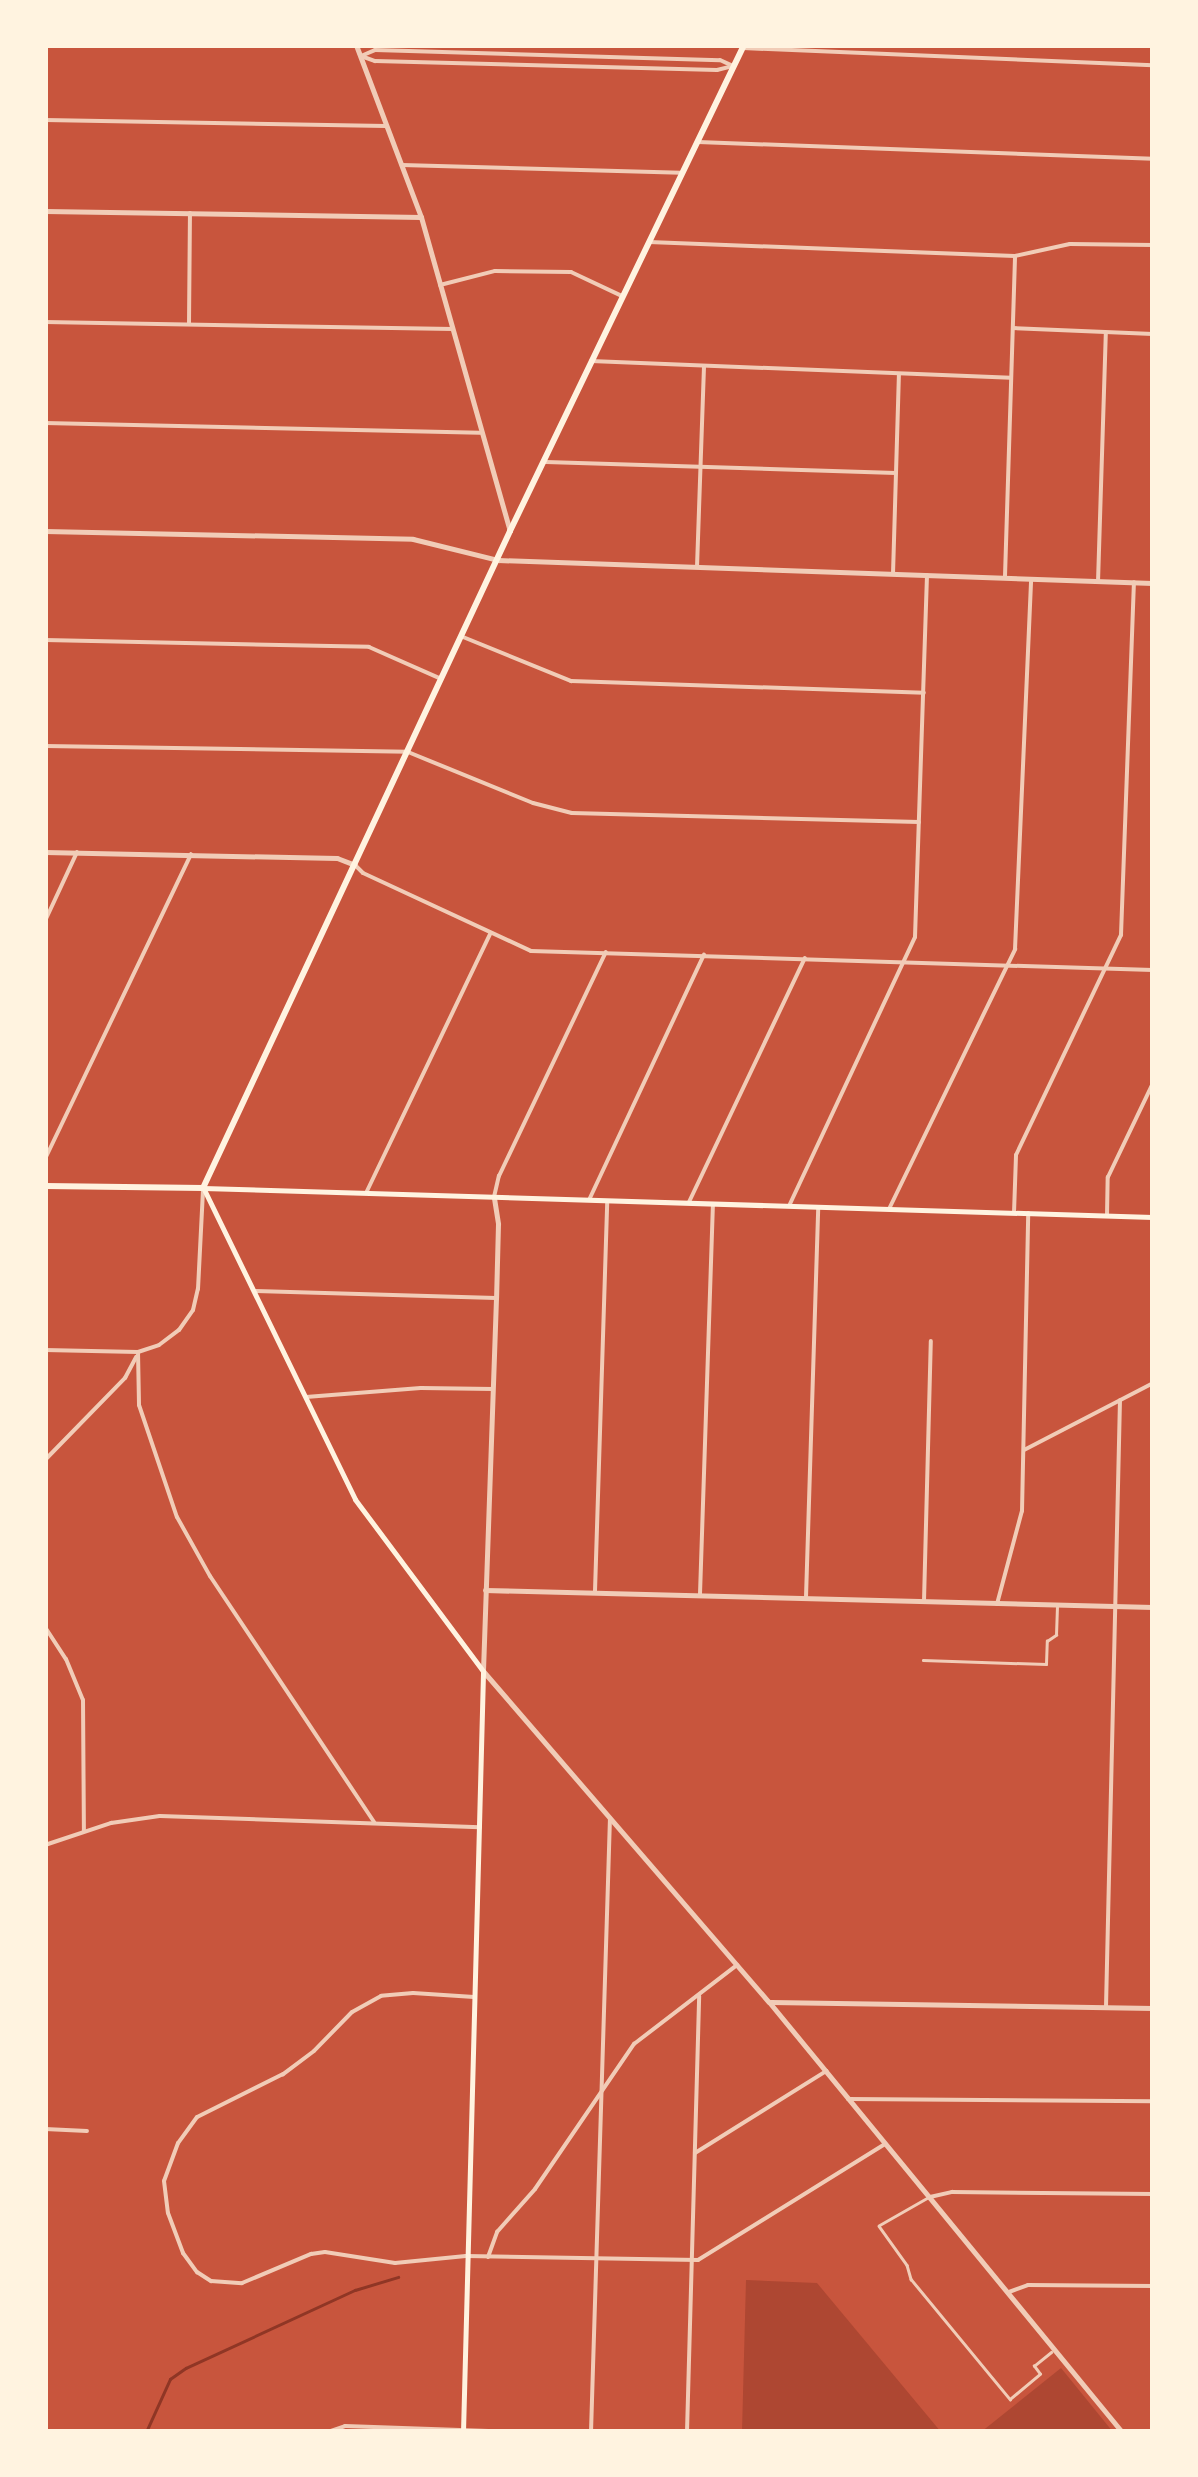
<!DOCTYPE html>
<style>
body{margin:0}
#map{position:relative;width:1198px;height:2477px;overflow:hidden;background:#c8553d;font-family:"DejaVu Sans",sans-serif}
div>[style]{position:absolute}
.green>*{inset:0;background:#ae4732}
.stream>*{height:2.5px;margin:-1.25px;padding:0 1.25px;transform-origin:1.25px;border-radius:1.25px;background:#8f3625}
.service>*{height:2.5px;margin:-1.25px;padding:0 1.25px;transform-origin:1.25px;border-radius:1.25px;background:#f1ccb7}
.minor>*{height:4px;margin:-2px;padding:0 2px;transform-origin:2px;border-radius:2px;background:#f1ccb7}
.tertiary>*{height:5px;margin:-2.5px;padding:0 2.5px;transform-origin:2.5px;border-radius:2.5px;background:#f1ccb7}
.secondary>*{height:5px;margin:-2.5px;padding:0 2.5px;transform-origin:2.5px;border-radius:2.5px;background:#fff3e0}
.primary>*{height:6px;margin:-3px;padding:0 3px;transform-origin:3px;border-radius:3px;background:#fff3e0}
span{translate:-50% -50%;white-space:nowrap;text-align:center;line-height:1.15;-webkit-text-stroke:8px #fff3e0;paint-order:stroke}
.frame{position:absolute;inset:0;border:48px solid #fff3e0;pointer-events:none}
</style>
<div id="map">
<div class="green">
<div style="clip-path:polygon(746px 2280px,817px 2283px,941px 2432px,742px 2432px)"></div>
<div style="clip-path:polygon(1061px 2368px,1113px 2432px,981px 2432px)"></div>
</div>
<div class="stream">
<div style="left:146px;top:2432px;width:58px;rotate:-65.6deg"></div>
<div style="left:170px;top:2379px;width:19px;rotate:-35deg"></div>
<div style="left:186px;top:2368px;width:186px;rotate:-24.8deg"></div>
<div style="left:355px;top:2290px;width:45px;rotate:-16.8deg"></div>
</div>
<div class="service">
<div style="left:923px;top:1660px;width:123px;rotate:1.9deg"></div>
<div style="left:1046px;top:1664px;width:23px;rotate:-88deg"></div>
<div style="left:1047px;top:1641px;width:11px;rotate:-34deg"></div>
<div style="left:1056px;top:1635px;width:28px;rotate:-88deg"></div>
<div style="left:928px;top:2198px;width:56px;rotate:150.3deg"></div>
<div style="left:879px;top:2226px;width:48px;rotate:54.3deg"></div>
<div style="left:907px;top:2265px;width:15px;rotate:74deg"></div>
<div style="left:911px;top:2279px;width:156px;rotate:50.5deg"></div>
<div style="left:1010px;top:2399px;width:39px;rotate:-40deg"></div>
<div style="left:1040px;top:2374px;width:10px;rotate:-127deg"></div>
<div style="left:1034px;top:2366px;width:22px;rotate:-39deg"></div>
</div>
<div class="minor">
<div style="left:743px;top:48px;width:410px;rotate:2.4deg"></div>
<div style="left:361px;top:56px;width:15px;rotate:-23deg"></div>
<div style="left:375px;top:50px;width:345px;rotate:1.7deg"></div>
<div style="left:720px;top:60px;width:14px;rotate:25deg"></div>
<div style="left:361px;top:56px;width:15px;rotate:20deg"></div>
<div style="left:375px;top:61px;width:342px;rotate:1.5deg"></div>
<div style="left:717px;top:70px;width:16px;rotate:-14deg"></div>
<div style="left:45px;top:120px;width:341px;rotate:1deg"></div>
<div style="left:698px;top:142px;width:455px;rotate:2.1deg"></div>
<div style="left:402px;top:165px;width:279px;rotate:1.6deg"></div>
<div style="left:649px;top:242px;width:366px;rotate:2.2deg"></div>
<div style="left:1015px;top:256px;width:56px;rotate:-12.3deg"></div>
<div style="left:1070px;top:244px;width:83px;rotate:0.7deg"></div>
<div style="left:440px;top:285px;width:57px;rotate:-14.3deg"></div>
<div style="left:495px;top:271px;width:76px;rotate:0.8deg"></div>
<div style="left:571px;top:272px;width:56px;rotate:25.2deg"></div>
<div style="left:45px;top:322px;width:408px;rotate:1deg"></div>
<div style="left:189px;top:324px;width:111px;rotate:-89.5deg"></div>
<div style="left:1013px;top:328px;width:140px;rotate:2.5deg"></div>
<div style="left:591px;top:361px;width:420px;rotate:2.3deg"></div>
<div style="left:45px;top:423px;width:435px;rotate:1.3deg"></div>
<div style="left:546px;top:462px;width:350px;rotate:1.8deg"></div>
<div style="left:697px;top:567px;width:200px;rotate:-88deg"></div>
<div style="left:893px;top:574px;width:199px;rotate:-88.3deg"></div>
<div style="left:1005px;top:576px;width:320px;rotate:-88.2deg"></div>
<div style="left:1098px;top:582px;width:249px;rotate:-88.2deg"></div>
<div style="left:463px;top:637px;width:117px;rotate:22.2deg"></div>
<div style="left:571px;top:681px;width:353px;rotate:1.9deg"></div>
<div style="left:45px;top:640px;width:324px;rotate:1.2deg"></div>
<div style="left:369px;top:647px;width:77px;rotate:23.9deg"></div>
<div style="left:45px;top:746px;width:363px;rotate:0.9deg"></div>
<div style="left:408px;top:752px;width:135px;rotate:22.2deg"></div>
<div style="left:533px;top:803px;width:40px;rotate:14.4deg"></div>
<div style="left:572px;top:813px;width:347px;rotate:1.5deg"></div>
<div style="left:355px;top:865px;width:11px;rotate:45deg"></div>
<div style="left:363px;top:873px;width:185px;rotate:24.9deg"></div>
<div style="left:531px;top:951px;width:622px;rotate:1.75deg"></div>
<div style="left:45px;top:921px;width:76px;rotate:-65.1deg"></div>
<div style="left:45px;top:1159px;width:338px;rotate:-64.4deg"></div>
<div style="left:367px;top:1191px;width:285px;rotate:-64.4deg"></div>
<div style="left:494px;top:1197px;width:22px;rotate:-77deg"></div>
<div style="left:499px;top:1176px;width:248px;rotate:-64.5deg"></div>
<div style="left:589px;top:1200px;width:271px;rotate:-64.9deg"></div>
<div style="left:689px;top:1202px;width:270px;rotate:-64.6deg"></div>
<div style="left:789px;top:1206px;width:297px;rotate:-64.9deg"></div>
<div style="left:915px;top:937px;width:362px;rotate:-88.1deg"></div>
<div style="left:889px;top:1209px;width:289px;rotate:-64.1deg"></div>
<div style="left:1015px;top:949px;width:370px;rotate:-87.5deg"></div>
<div style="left:1014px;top:1213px;width:58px;rotate:-88deg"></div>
<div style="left:1016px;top:1155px;width:244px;rotate:-64.5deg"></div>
<div style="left:1121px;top:935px;width:353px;rotate:-87.9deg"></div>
<div style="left:1107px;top:1216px;width:39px;rotate:-89deg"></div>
<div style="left:1108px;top:1177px;width:104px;rotate:-64.4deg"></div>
<div style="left:256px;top:1291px;width:240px;rotate:1.7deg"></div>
<div style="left:45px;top:1350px;width:93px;rotate:1.2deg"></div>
<div style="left:138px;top:1352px;width:22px;rotate:-18deg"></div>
<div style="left:159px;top:1345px;width:25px;rotate:-37deg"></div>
<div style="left:179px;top:1330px;width:24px;rotate:-55deg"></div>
<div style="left:193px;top:1310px;width:22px;rotate:-77deg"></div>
<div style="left:198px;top:1289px;width:99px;rotate:-87.1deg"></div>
<div style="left:138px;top:1352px;width:53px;rotate:88.9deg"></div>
<div style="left:139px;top:1405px;width:118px;rotate:71.3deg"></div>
<div style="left:177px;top:1517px;width:68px;rotate:60.8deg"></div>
<div style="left:210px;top:1576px;width:296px;rotate:56.3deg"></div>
<div style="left:306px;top:1397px;width:115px;rotate:-4.5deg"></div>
<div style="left:421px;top:1388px;width:72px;rotate:0.8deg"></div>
<div style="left:1024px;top:1450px;width:145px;rotate:-27.4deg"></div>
<div style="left:45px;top:1460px;width:115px;rotate:-45.7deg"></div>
<div style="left:125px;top:1378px;width:24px;rotate:-62deg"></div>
<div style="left:595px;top:1591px;width:390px;rotate:-88.2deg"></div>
<div style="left:700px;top:1594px;width:390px;rotate:-88.1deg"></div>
<div style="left:806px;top:1597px;width:390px;rotate:-88.2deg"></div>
<div style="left:924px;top:1601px;width:260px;rotate:-88.5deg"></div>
<div style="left:997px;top:1604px;width:96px;rotate:-75deg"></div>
<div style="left:1022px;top:1511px;width:298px;rotate:-88.8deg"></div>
<div style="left:45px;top:1627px;width:38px;rotate:57deg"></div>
<div style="left:66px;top:1659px;width:44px;rotate:67.5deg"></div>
<div style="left:83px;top:1700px;width:131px;rotate:89.6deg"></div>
<div style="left:45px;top:1845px;width:70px;rotate:-18.4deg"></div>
<div style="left:111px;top:1823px;width:49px;rotate:-8.1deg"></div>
<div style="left:160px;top:1816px;width:320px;rotate:2deg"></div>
<div style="left:474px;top:1997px;width:61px;rotate:-176.2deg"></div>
<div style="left:413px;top:1993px;width:32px;rotate:175deg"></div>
<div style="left:381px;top:1996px;width:33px;rotate:151deg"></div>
<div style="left:352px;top:2012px;width:54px;rotate:134.3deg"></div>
<div style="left:314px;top:2051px;width:39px;rotate:143deg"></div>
<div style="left:283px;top:2074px;width:96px;rotate:153.4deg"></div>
<div style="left:197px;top:2117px;width:32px;rotate:126deg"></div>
<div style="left:178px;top:2143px;width:40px;rotate:110.2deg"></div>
<div style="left:164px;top:2181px;width:32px;rotate:83deg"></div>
<div style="left:168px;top:2213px;width:43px;rotate:69.4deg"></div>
<div style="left:183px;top:2253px;width:24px;rotate:54deg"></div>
<div style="left:197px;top:2272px;width:17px;rotate:33deg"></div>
<div style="left:211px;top:2281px;width:31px;rotate:4deg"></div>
<div style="left:242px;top:2283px;width:75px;rotate:-22.8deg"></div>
<div style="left:311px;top:2254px;width:14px;rotate:-8deg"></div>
<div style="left:325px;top:2252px;width:71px;rotate:8.9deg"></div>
<div style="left:395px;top:2263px;width:71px;rotate:-5.6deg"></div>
<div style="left:466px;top:2256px;width:232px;rotate:1deg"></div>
<div style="left:698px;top:2260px;width:220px;rotate:-31.8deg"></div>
<div style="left:1106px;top:2007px;width:607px;rotate:-88.68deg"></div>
<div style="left:848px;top:2099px;width:305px;rotate:0.4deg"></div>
<div style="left:45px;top:2129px;width:42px;rotate:2.7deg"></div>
<div style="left:695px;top:2153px;width:155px;rotate:-32deg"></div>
<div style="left:930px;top:2197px;width:23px;rotate:-13deg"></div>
<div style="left:952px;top:2192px;width:201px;rotate:0.6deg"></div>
<div style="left:488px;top:2257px;width:27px;rotate:-70deg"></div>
<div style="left:497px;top:2232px;width:57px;rotate:-48.5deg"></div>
<div style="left:535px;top:2189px;width:176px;rotate:-55.7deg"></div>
<div style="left:634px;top:2044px;width:130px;rotate:-37.5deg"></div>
<div style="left:1009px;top:2292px;width:20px;rotate:-20deg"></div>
<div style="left:1028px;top:2285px;width:125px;rotate:0.5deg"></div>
<div style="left:328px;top:2432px;width:18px;rotate:-19deg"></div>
<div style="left:345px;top:2426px;width:171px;rotate:2deg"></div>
<div style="left:591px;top:2432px;width:614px;rotate:-88.23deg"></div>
<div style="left:687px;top:2432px;width:436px;rotate:-88.4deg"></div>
</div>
<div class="tertiary">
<div style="left:356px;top:45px;width:184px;rotate:69.3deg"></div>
<div style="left:421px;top:217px;width:326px;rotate:74.2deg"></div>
<div style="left:45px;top:211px;width:376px;rotate:0.9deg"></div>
<div style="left:45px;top:531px;width:368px;rotate:1.2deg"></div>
<div style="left:413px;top:539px;width:88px;rotate:13.9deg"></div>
<div style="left:498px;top:560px;width:655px;rotate:2.01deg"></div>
<div style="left:45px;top:852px;width:292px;rotate:1.2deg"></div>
<div style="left:337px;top:858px;width:19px;rotate:21deg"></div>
<div style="left:494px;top:1198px;width:26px;rotate:81deg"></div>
<div style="left:498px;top:1224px;width:74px;rotate:91.5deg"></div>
<div style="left:496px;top:1298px;width:373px;rotate:92deg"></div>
<div style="left:483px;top:1671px;width:437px;rotate:49.2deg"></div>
<div style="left:769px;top:2002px;width:556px;rotate:50.62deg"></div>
<div style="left:485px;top:1590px;width:668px;rotate:1.46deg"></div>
<div style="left:771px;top:2002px;width:382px;rotate:0.9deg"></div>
</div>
<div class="secondary">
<div style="left:463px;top:2432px;width:761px;rotate:-88.49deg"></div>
<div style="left:483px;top:1671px;width:214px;rotate:-126.7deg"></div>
<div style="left:355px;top:1499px;width:346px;rotate:-116deg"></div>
<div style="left:203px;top:1188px;width:950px;rotate:1.75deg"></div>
</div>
<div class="primary">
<div style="left:45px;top:1186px;width:158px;rotate:0.7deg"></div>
<div style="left:203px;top:1188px;width:725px;rotate:-64.95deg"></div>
<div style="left:510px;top:531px;width:539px;rotate:-64.29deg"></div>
</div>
<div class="frame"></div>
</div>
